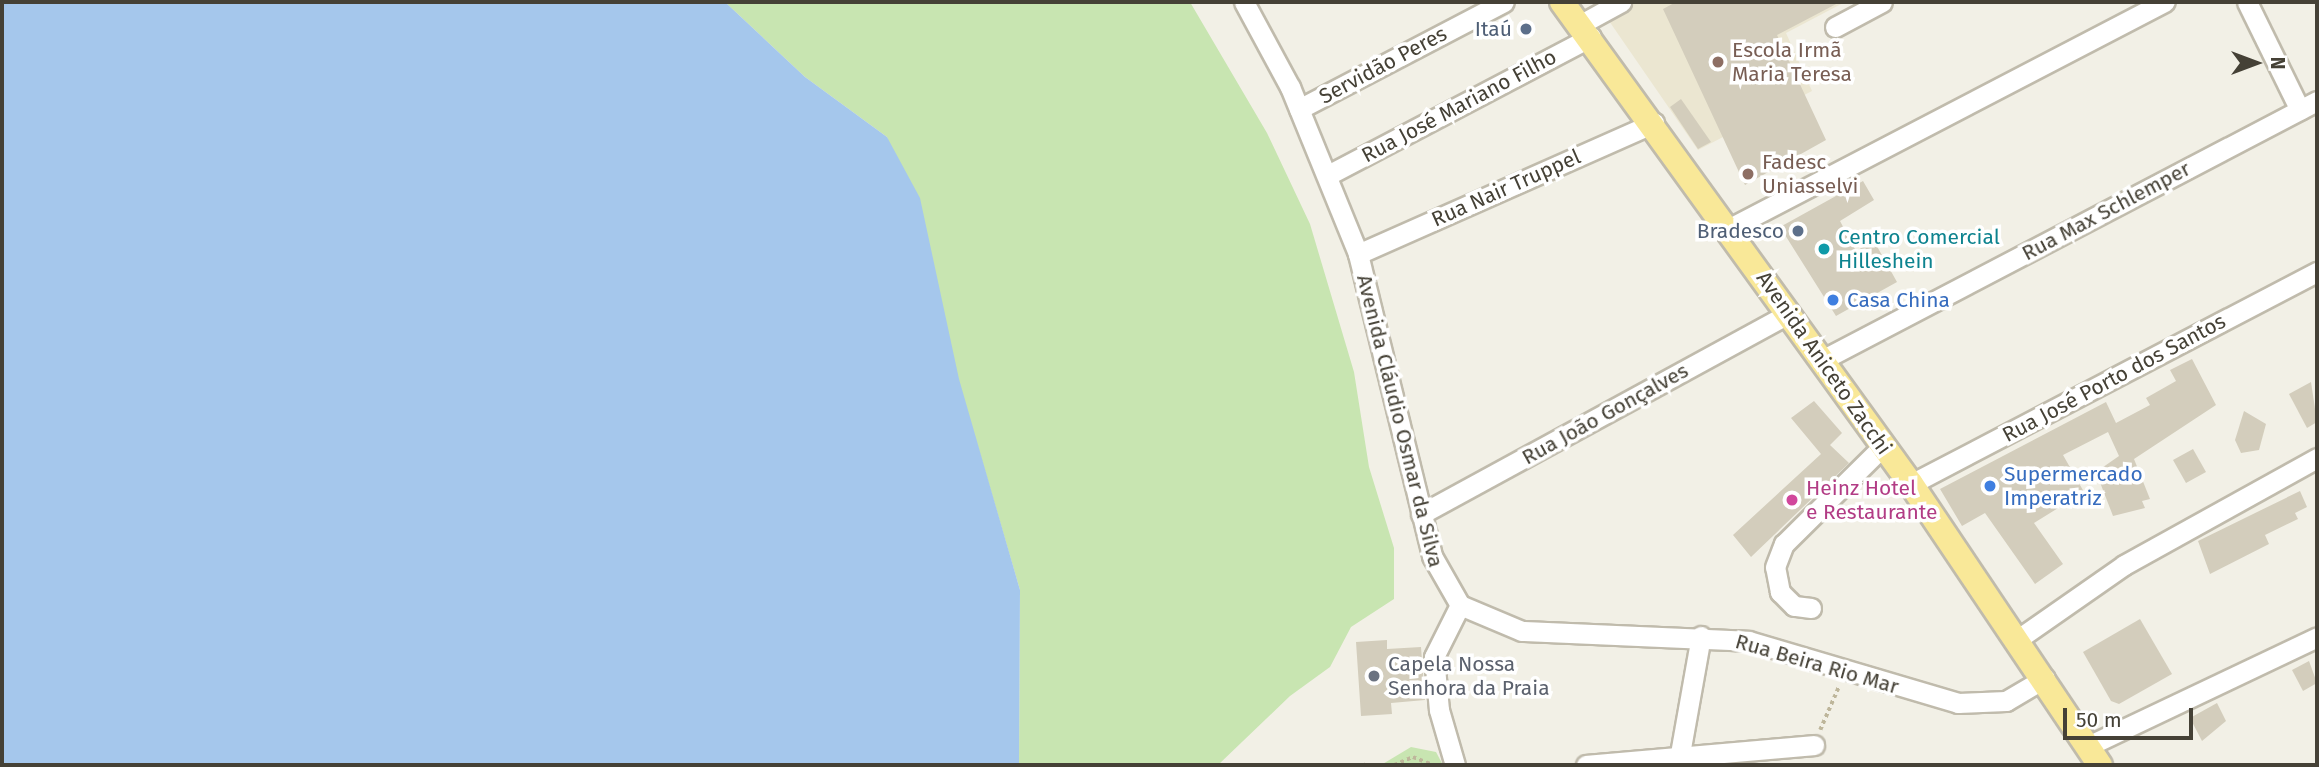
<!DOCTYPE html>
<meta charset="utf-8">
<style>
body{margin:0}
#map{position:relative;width:2319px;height:767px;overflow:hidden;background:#f2f0e6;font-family:"Fira Sans",sans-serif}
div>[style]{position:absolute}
.education>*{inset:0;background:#ebe6d1}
.green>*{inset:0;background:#c8e5b1}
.water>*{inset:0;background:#a5c7ec}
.building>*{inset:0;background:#d3cdbc}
.path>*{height:3.5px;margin-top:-1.75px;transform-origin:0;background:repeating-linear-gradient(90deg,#beb69b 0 3.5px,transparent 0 7px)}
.roads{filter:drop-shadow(2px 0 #c0bbac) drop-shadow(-2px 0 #c0bbac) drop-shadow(0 2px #c0bbac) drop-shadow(0 -2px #c0bbac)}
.minor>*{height:19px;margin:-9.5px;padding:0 9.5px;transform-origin:9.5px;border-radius:9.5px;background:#fff}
.major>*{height:24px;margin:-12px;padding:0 12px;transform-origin:12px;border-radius:12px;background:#f9e898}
.dots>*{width:19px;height:19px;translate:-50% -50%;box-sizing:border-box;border:4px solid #fff;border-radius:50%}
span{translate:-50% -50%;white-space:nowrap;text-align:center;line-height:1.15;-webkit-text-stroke:7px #fff;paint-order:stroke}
.service-label{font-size:21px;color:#4e5e75}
.right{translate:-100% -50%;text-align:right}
.education-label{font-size:21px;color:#785e54}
.left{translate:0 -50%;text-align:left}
.street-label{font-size:21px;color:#454136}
.culture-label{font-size:21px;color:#0d838f}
.shop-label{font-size:21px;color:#366cbe}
.hotel-label{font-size:21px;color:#b23c85}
.worship-label{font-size:21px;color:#5b616d}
.frame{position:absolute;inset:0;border:4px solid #454136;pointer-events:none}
.north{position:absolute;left:2221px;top:28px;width:70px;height:70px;-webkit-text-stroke:5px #fff;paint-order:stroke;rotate:90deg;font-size:19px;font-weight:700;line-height:28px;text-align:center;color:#454136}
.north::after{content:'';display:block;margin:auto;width:24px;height:32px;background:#454136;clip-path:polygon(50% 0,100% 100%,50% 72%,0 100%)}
.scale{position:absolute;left:2063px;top:708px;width:130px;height:32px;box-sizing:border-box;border:4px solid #454136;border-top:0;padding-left:9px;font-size:21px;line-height:24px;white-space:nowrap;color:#454136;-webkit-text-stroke:5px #fff;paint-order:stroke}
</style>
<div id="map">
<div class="education">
<div style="clip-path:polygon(1637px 2px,1845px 2px,1786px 33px,1812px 91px,1698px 150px,1607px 18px)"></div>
</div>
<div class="green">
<div style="clip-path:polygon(725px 2px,1190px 2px,1267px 133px,1310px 224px,1354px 372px,1369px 467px,1394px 548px,1394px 599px,1351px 627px,1330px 667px,1290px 696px,1218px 765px,1019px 765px,1020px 590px,887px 137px,805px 77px)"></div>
<div style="clip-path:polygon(1411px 747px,1436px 752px,1443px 765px,1381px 765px)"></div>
</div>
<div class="water">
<div style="clip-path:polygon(2px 2px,725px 2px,805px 77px,887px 137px,920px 198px,959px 379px,1020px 590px,1019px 765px,2px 765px)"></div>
</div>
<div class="building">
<div style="clip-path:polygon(1676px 2px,1840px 2px,1777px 35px,1826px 140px,1745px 185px,1663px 9px)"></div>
<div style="clip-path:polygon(1681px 99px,1711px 142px,1698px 149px,1670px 107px)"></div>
<div style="clip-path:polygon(1863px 181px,1874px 200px,1840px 221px,1856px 251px,1874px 241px,1897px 282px,1836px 316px,1780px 227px)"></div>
<div style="clip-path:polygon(2192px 359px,2216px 405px,2134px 459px,2150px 499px,2142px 501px,2145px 508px,2113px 516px,2096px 472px,2119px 456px,2108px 432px,2063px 455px,2084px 492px,2034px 523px,2063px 564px,2035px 584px,1985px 513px,1962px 526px,1940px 489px,2106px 402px,2116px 423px,2150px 405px,2146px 398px,2176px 381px,2170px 370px)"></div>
<div style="clip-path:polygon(2311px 382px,2317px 422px,2307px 428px,2289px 394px)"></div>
<div style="clip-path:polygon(1814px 401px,1842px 433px,1830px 445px,1849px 463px,1751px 557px,1733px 535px,1821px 454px,1791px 418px)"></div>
<div style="clip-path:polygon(2244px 411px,2266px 424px,2259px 450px,2241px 453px,2235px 440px)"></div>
<div style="clip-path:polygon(2193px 449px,2206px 472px,2186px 483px,2173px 460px)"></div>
<div style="clip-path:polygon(2300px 491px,2307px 507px,2295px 513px,2298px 519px,2265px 535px,2269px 544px,2210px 574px,2198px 541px)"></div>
<div style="clip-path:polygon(2140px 619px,2172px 674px,2119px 704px,2111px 701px,2083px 652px)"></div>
<div style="clip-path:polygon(1387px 640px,1387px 649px,1421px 647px,1425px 700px,1391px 703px,1392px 714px,1361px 716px,1356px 642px)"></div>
<div style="clip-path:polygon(2309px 661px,2317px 683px,2303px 691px,2292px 670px)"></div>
<div style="clip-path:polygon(2217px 703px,2226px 721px,2202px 741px,2190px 718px)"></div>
</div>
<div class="path">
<div style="left:1820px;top:730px;width:48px;rotate:-66.6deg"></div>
<div style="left:1363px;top:764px;width:1px;rotate:45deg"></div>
<div style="left:1394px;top:765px;width:21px;rotate:-23deg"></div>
<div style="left:1413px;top:757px;width:22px;rotate:22deg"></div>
</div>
<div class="roads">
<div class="minor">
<div style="left:1244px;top:2px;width:97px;rotate:61.6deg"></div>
<div style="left:1290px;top:87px;width:180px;rotate:67.8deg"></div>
<div style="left:1358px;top:254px;width:311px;rotate:76.2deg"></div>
<div style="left:1432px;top:556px;width:56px;rotate:60.3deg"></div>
<div style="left:1460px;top:605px;width:58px;rotate:116.6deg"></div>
<div style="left:1434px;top:657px;width:53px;rotate:84.6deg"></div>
<div style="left:1439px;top:710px;width:57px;rotate:73.8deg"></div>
<div style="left:2247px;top:2px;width:120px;rotate:63.9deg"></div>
<div style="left:1581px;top:24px;width:46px;rotate:-28.8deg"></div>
<div style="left:1835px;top:27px;width:53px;rotate:-28deg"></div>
<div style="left:1299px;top:109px;width:231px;rotate:-27.6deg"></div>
<div style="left:1328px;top:175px;width:297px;rotate:-27.7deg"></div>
<div style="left:1730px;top:228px;width:490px;rotate:-27.5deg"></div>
<div style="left:1358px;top:254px;width:324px;rotate:-23.9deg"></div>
<div style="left:1820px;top:361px;width:561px;rotate:-27.62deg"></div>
<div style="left:1911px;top:484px;width:458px;rotate:-27.6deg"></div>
<div style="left:1421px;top:514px;width:418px;rotate:-28.6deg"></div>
<div style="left:1460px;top:605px;width:67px;rotate:22.8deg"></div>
<div style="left:1522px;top:631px;width:227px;rotate:2.5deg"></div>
<div style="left:1749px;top:641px;width:218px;rotate:16.5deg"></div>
<div style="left:1958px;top:703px;width:48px;rotate:-2.4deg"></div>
<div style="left:2006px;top:701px;width:45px;rotate:-30.5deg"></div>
<div style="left:1811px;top:608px;width:17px;rotate:-173deg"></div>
<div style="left:1794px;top:606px;width:20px;rotate:-135deg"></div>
<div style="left:1780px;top:592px;width:25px;rotate:-101deg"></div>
<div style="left:1775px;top:567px;width:25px;rotate:-69deg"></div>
<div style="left:1784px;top:544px;width:138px;rotate:-44.7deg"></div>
<div style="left:2018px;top:639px;width:129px;rotate:-34.9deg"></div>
<div style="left:2124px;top:565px;width:221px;rotate:-29deg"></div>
<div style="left:2090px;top:745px;width:251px;rotate:-25.4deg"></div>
<div style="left:1586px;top:765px;width:229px;rotate:-5deg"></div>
<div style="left:1678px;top:765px;width:131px;rotate:-79.9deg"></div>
</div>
<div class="major">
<div style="left:1562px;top:2px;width:595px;rotate:54.09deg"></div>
<div style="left:1911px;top:484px;width:339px;rotate:56.1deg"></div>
</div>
</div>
<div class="dots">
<div style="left:1526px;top:29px;background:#5c6f8a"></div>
<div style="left:1718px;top:62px;background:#8d6e63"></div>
<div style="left:1748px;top:174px;background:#8d6e63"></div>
<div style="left:1798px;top:231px;background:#5c6f8a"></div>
<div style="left:1824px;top:249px;background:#0f9aa8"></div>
<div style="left:1833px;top:300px;background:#3f7fe0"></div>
<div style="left:1990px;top:486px;background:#3f7fe0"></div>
<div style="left:1792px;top:500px;background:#d1479c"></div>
<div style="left:1374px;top:676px;background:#6b7280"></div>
</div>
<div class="service-label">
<span class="right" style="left:1512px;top:29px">Itaú</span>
<span class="right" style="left:1784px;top:231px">Bradesco</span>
</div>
<div class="education-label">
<span class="left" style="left:1732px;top:62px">Escola Irmã<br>Maria Teresa</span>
<span class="left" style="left:1762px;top:174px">Fadesc<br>Uniasselvi</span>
</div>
<div class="street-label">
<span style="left:1383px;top:65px;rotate:-28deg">Servidão Peres</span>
<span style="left:1459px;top:106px;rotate:-28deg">Rua José Mariano Filho</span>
<span style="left:1506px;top:188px;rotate:-24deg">Rua Nair Truppel</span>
<span style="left:2106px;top:211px;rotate:-28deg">Rua Max Schlemper</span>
<span style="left:1824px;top:363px;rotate:55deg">Avenida Aniceto Zacchi</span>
<span style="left:2114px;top:378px;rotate:-28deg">Rua José Porto dos Santos</span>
<span style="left:1605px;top:414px;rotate:-29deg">Rua João Gonçalves</span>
<span style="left:1400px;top:421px;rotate:76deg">Avenida Cláudio Osmar da Silva</span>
<span style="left:1817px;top:664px;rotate:16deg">Rua Beira Rio Mar</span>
</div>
<div class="culture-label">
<span class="left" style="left:1838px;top:249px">Centro Comercial<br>Hilleshein</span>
</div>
<div class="shop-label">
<span class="left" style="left:1847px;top:300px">Casa China</span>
<span class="left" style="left:2004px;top:486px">Supermercado<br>Imperatriz</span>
</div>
<div class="hotel-label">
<span class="left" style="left:1806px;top:500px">Heinz Hotel<br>e Restaurante</span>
</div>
<div class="worship-label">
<span class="left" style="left:1388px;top:676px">Capela Nossa<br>Senhora da Praia</span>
</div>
<div class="frame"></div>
<div class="north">N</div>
<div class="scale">50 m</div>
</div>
